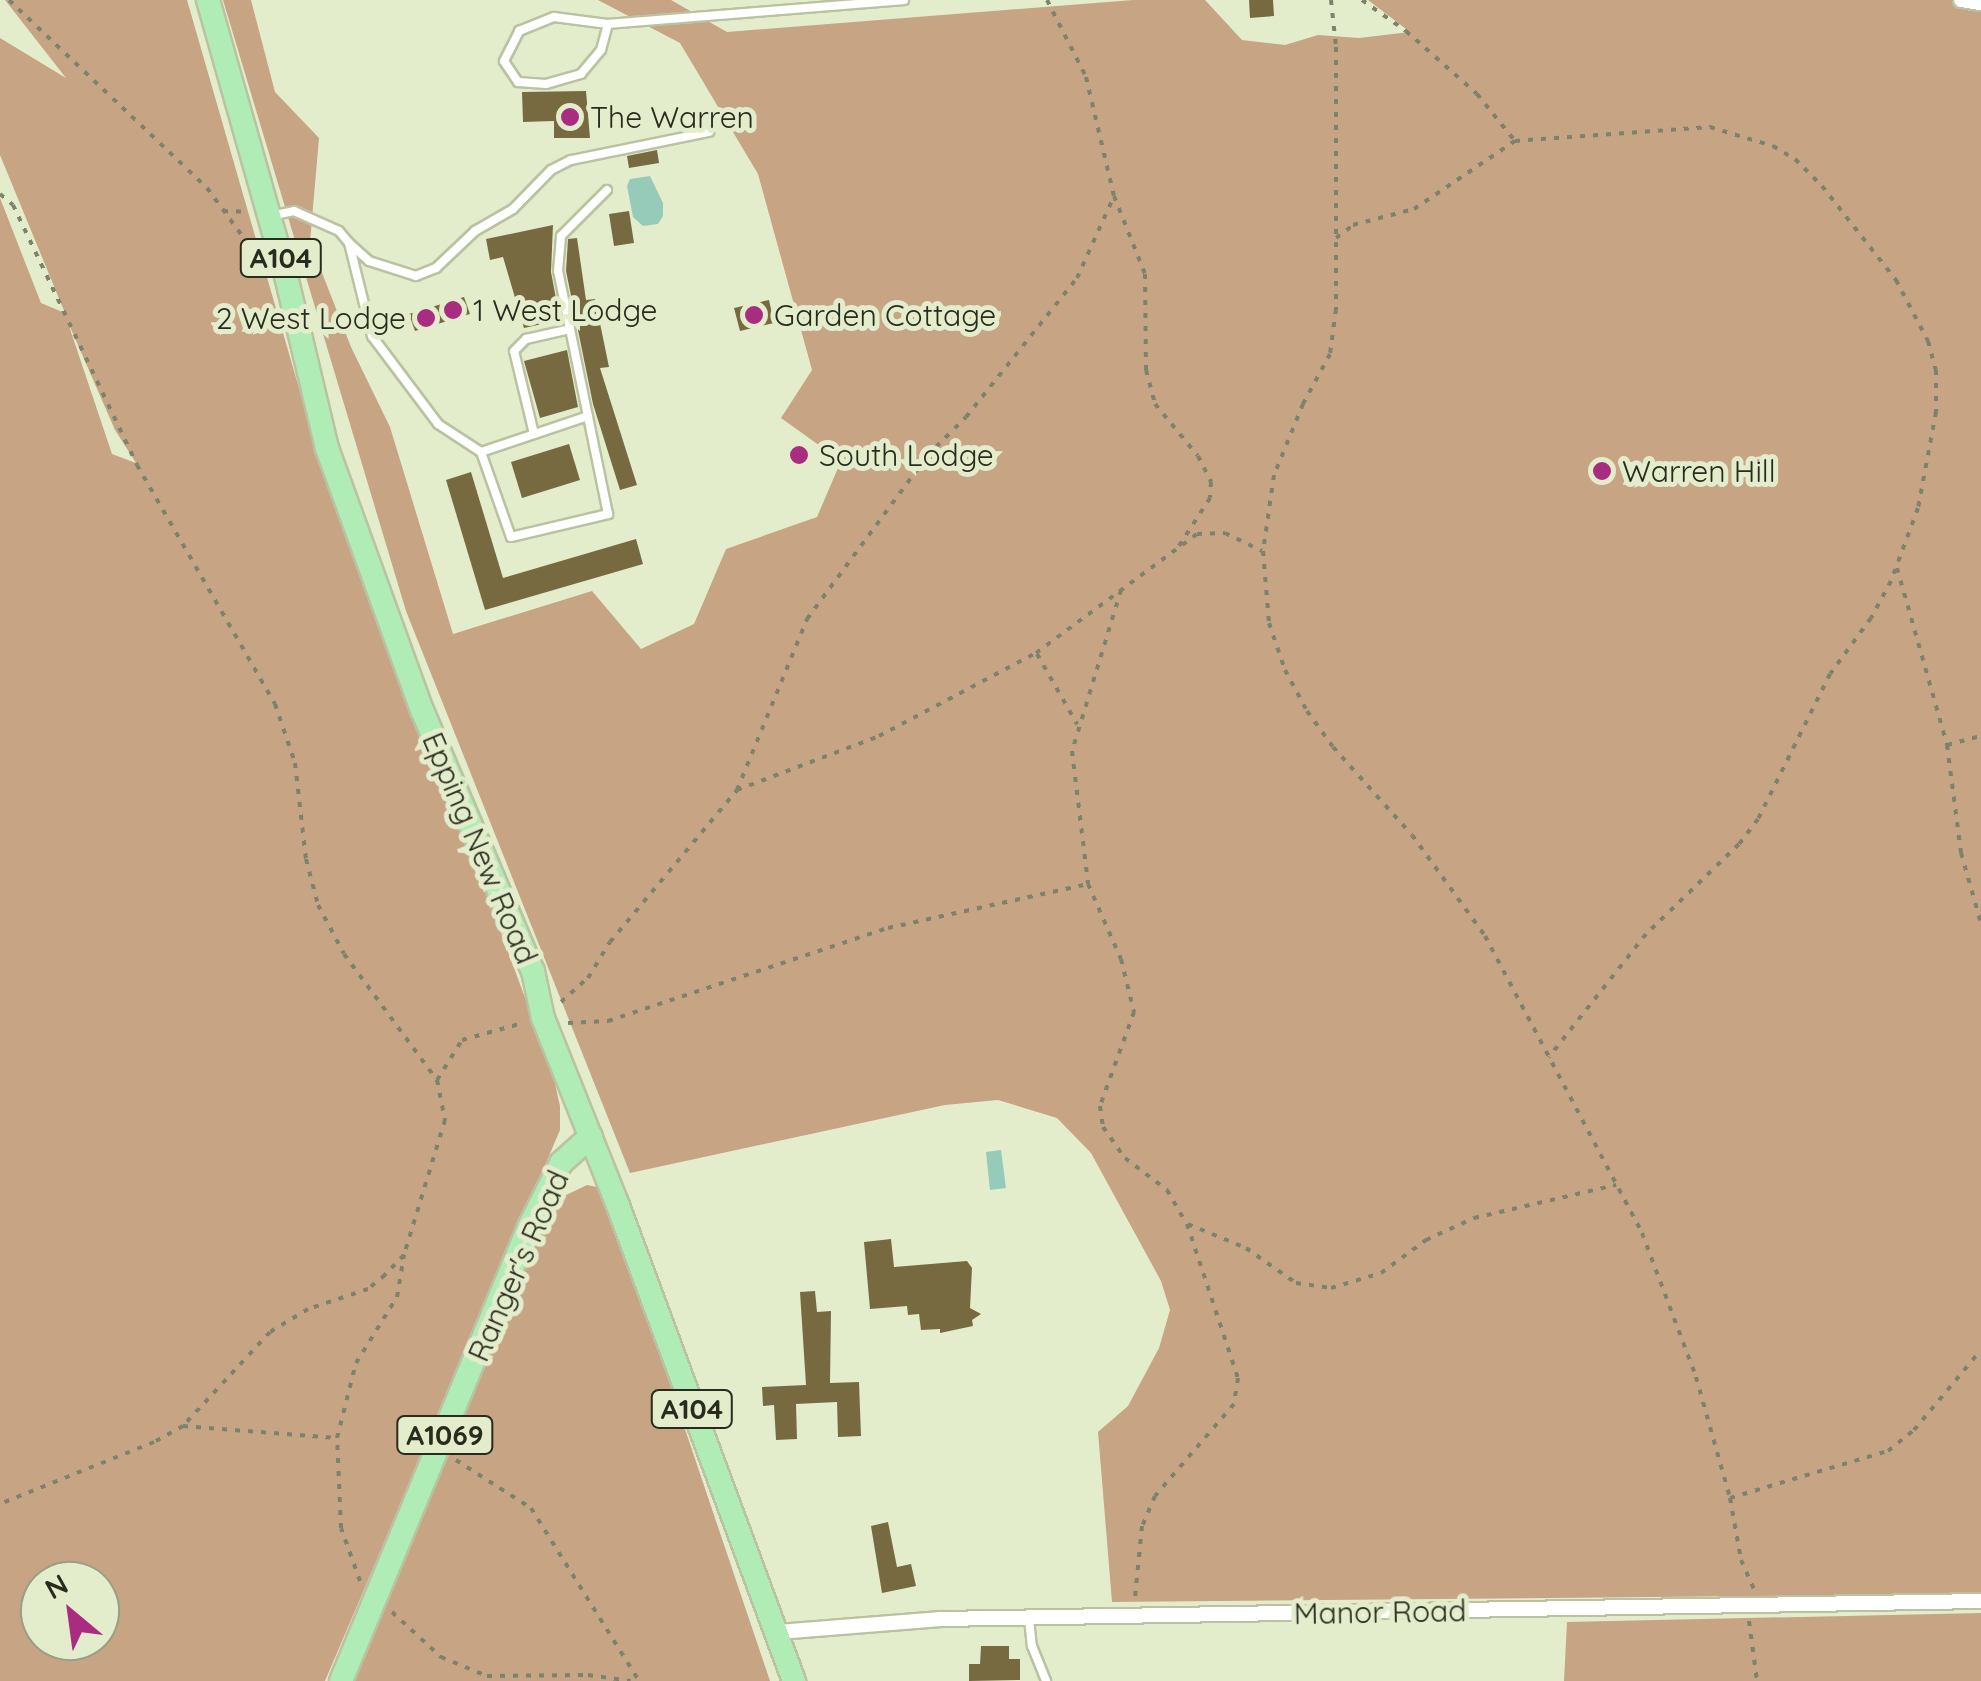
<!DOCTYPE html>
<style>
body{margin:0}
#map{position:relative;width:1981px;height:1681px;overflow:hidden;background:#e4edcb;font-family:Quicksand,sans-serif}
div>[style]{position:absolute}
.forest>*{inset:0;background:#c7a483}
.water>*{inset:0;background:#96cbba}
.building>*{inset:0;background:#776a41}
.path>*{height:4px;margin-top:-2px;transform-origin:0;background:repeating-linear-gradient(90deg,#7d826c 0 5px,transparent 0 13px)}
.roads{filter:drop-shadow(2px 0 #bac2a1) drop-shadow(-2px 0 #bac2a1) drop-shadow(0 2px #bac2a1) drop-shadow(0 -2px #bac2a1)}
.lane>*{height:8px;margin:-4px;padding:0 4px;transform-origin:4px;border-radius:4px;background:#fff}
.street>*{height:14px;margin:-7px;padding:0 7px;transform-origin:7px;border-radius:7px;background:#fff}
.primary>*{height:22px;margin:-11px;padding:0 11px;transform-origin:11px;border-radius:11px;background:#afecb6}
.dots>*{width:28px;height:28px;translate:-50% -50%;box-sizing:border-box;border:5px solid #e4edcb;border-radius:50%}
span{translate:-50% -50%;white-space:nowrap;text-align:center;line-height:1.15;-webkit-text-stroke:10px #e4edcb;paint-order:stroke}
.shield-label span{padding:2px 8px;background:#e4edcb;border:2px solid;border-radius:8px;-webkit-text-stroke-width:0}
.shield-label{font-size:28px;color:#282b1e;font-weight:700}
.poi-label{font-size:30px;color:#282b1e}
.left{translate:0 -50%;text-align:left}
.right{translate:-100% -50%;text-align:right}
.street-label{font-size:30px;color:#282b1e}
.north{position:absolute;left:20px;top:1561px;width:100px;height:100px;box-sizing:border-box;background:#e4edcb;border:2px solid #999f86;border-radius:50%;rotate:331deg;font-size:28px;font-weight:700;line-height:40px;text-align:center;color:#282b1e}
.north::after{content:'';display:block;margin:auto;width:35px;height:45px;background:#a82d80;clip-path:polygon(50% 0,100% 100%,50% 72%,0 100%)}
</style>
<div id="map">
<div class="forest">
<div style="clip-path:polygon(evenodd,5px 0,187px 0,305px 409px,376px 619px,485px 889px,552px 1071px,560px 1106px,560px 1130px,325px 1681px,0 1681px,0 198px,41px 303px,65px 313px,0 155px,0 38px,66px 78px,5px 0,67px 320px,115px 430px,136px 463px,112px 454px,67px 320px,5px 0,40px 1581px,100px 1581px,100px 1641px,40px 1641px,40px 1581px)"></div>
<div style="clip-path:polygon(223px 0,251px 0,275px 92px,319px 138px,310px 242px,351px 347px,390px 427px,453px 634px,592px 591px,641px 649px,694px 624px,726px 549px,817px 517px,841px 461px,781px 418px,812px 370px,758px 174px,680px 43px,598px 0,671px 0,727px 32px,1133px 0,1205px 0,1242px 40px,1285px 45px,1318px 35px,1359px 38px,1410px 32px,1368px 0,1981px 0,1981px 1594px,1112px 1602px,1098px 1432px,1128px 1406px,1159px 1348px,1170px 1310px,1161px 1281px,1091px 1153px,1057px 1118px,998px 1100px,945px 1105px,630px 1173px,406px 611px)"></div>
<div style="clip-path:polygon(587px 1185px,597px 1187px,608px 1201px,770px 1681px,351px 1681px,548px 1213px,562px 1197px)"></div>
<div style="clip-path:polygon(1981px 1613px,1981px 1681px,1564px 1681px,1567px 1622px)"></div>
</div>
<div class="water">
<div style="clip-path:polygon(650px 176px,663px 203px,663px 216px,658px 224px,643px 226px,633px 217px,627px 186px,630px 179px)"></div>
<div style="clip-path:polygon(1001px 1150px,1006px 1188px,990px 1190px,986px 1152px)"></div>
</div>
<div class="building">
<div style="clip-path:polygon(1249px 0,1273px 0,1274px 16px,1250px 18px)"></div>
<div style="clip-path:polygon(586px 91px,590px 138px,554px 138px,554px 121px,523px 122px,522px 92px)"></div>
<div style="clip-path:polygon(657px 150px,659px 163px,629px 168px,627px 156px)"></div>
<div style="clip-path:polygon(629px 211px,634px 243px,614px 246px,609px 214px)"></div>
<div style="clip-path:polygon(553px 225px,551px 272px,560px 320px,524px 328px,503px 257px,490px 260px,486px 239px)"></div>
<div style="clip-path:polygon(577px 238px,586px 300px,595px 299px,609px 367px,600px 368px,637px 485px,620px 490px,593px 404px,566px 271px,568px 239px)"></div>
<div style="clip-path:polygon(464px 297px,470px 314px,415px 331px,409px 314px)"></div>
<div style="clip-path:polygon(769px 300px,774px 323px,740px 331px,734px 308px)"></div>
<div style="clip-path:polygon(567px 350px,578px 407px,540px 418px,524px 361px)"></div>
<div style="clip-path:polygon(803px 443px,808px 460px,794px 464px,789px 447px)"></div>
<div style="clip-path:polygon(569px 444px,580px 480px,522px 498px,511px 462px)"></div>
<div style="clip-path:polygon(471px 472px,503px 578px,636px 539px,643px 564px,485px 610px,446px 480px)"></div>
<div style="clip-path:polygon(891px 1239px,894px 1267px,967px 1261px,972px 1268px,970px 1308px,981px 1314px,972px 1320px,973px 1326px,940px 1333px,940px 1329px,921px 1330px,919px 1314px,908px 1315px,907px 1306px,870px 1309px,864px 1242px)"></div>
<div style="clip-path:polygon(815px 1291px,817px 1312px,831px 1311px,830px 1383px,859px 1382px,861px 1436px,838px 1437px,837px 1402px,796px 1404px,797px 1439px,776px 1440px,774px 1405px,763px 1406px,762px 1387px,806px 1385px,800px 1292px)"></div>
<div style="clip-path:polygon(888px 1522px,897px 1567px,911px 1564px,916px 1586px,882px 1593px,871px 1526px)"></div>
<div style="clip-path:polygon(981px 1646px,1009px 1646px,1009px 1659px,1020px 1659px,1020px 1680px,969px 1681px,969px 1664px,980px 1664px)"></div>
</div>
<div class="path">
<div style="left:9px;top:0;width:273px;rotate:43.5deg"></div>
<div style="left:207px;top:188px;width:89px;rotate:53.6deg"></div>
<div style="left:1047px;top:0;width:86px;rotate:63.1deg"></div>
<div style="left:1086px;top:77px;width:122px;rotate:76.8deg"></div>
<div style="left:1114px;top:196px;width:84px;rotate:68.3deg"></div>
<div style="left:1145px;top:274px;width:96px;rotate:89.4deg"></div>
<div style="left:1146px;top:370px;width:35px;rotate:75deg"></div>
<div style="left:1155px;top:404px;width:67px;rotate:50.4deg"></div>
<div style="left:1198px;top:456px;width:29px;rotate:63deg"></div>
<div style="left:1211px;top:482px;width:16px;rotate:94deg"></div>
<div style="left:1210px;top:498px;width:57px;rotate:122.9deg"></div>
<div style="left:1331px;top:0;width:47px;rotate:83.9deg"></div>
<div style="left:1336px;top:47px;width:262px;rotate:90deg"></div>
<div style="left:1336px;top:309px;width:45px;rotate:97.6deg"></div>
<div style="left:1330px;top:354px;width:57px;rotate:118.4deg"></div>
<div style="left:1303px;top:404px;width:77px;rotate:112.2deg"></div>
<div style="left:1274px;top:475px;width:77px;rotate:98.2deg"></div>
<div style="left:1263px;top:551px;width:72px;rotate:85.2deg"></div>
<div style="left:1269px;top:623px;width:50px;rotate:71.2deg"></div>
<div style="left:1285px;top:670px;width:47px;rotate:61.8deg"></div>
<div style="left:1307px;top:711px;width:44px;rotate:54.2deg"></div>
<div style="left:1333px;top:747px;width:118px;rotate:48.1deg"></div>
<div style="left:1412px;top:835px;width:125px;rotate:54.1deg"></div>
<div style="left:1485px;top:936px;width:336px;rotate:62.1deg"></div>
<div style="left:1642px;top:1233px;width:154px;rotate:69.4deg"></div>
<div style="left:1696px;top:1377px;width:126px;rotate:74.3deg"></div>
<div style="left:1730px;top:1498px;width:63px;rotate:79.9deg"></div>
<div style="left:1741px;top:1560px;width:34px;rotate:66deg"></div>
<div style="left:1362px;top:0;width:54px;rotate:35.2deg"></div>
<div style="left:1406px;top:31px;width:95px;rotate:41.6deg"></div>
<div style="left:1477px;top:94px;width:60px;rotate:51deg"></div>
<div style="left:0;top:194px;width:17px;rotate:40deg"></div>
<div style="left:13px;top:205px;width:288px;rotate:64.5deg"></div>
<div style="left:137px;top:465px;width:276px;rotate:60deg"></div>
<div style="left:275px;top:704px;width:62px;rotate:71.3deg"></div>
<div style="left:295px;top:763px;width:97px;rotate:83.5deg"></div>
<div style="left:306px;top:859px;width:48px;rotate:75.4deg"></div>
<div style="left:318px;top:905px;width:55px;rotate:62deg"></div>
<div style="left:344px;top:954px;width:157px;rotate:53.6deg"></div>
<div style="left:437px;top:1080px;width:41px;rotate:78.7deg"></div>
<div style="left:445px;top:1120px;width:141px;rotate:106.9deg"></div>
<div style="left:404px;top:1255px;width:28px;rotate:134deg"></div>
<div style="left:385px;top:1275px;width:22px;rotate:141deg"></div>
<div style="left:368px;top:1289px;width:63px;rotate:161.6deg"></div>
<div style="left:308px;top:1309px;width:44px;rotate:148.8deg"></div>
<div style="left:270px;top:1332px;width:128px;rotate:132.8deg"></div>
<div style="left:183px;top:1426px;width:33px;rotate:151deg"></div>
<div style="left:154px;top:1442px;width:166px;rotate:158.1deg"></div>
<div style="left:223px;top:211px;width:25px;rotate:2deg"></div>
<div style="left:1336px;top:238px;width:21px;rotate:-37deg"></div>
<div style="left:1353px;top:225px;width:63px;rotate:-14.7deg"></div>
<div style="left:1414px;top:209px;width:122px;rotate:-34deg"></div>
<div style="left:1515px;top:141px;width:196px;rotate:-4.1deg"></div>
<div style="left:1710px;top:127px;width:66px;rotate:16.8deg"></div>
<div style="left:1773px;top:146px;width:26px;rotate:31deg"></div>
<div style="left:1795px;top:159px;width:38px;rotate:45deg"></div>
<div style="left:1822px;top:186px;width:120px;rotate:51.8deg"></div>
<div style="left:1896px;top:280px;width:69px;rotate:62.3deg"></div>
<div style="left:1928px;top:341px;width:30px;rotate:75deg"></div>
<div style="left:1936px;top:370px;width:42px;rotate:90deg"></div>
<div style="left:1936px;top:412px;width:98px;rotate:100.6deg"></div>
<div style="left:1918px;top:508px;width:78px;rotate:110.3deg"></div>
<div style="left:1891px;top:581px;width:42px;rotate:118.4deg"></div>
<div style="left:1871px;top:618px;width:69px;rotate:126.2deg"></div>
<div style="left:1830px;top:674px;width:162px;rotate:116.4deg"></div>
<div style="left:1758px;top:819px;width:31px;rotate:127deg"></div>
<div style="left:1739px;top:844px;width:129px;rotate:135.9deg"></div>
<div style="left:1646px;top:934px;width:157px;rotate:128.3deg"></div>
<div style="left:1897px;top:568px;width:184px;rotate:74.2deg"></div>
<div style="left:1947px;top:745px;width:109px;rotate:82.6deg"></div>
<div style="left:1961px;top:853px;width:73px;rotate:74.1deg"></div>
<div style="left:1121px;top:590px;width:168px;rotate:106.9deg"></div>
<div style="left:1072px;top:751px;width:134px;rotate:83.1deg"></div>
<div style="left:1088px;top:884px;width:82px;rotate:66.3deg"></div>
<div style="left:1121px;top:959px;width:55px;rotate:76.2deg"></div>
<div style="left:1134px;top:1012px;width:100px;rotate:109.9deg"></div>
<div style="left:1100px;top:1106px;width:21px;rotate:82deg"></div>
<div style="left:1103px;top:1127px;width:38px;rotate:55deg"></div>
<div style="left:1125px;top:1158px;width:53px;rotate:37.3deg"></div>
<div style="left:1167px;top:1190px;width:39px;rotate:60deg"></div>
<div style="left:1187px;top:1224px;width:162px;rotate:71.7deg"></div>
<div style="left:1238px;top:1378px;width:26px;rotate:99deg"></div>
<div style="left:1234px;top:1404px;width:121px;rotate:130.7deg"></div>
<div style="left:1155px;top:1496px;width:33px;rotate:113deg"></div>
<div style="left:1142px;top:1526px;width:72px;rotate:95.6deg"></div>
<div style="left:1037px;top:654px;width:81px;rotate:60.3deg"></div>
<div style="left:1947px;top:745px;width:35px;rotate:-15deg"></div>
<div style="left:737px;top:790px;width:185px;rotate:-67.7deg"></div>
<div style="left:807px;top:619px;width:202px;rotate:-53.6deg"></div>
<div style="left:927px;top:456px;width:55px;rotate:-45deg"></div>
<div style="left:966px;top:417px;width:178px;rotate:-51.4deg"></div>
<div style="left:1077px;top:278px;width:90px;rotate:-65.7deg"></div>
<div style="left:561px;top:1002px;width:36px;rotate:-42deg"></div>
<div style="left:588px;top:978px;width:42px;rotate:-58.6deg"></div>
<div style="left:610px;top:942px;width:198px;rotate:-50.1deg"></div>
<div style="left:737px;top:790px;width:152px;rotate:-20.8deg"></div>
<div style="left:879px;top:736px;width:178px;rotate:-27.9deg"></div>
<div style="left:1036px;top:653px;width:200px;rotate:-36.5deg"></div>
<div style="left:1197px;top:534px;width:28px;rotate:-2deg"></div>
<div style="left:1225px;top:533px;width:41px;rotate:25.9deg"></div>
<div style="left:568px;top:1023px;width:40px;rotate:-2.9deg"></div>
<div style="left:608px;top:1021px;width:295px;rotate:-18.4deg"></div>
<div style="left:888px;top:928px;width:205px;rotate:-12.4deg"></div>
<div style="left:437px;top:1080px;width:47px;rotate:-58deg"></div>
<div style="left:462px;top:1040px;width:63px;rotate:-15.6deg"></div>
<div style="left:1188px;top:1224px;width:63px;rotate:22.5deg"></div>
<div style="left:1246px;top:1248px;width:61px;rotate:35deg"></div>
<div style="left:1296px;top:1283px;width:35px;rotate:8deg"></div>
<div style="left:1331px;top:1288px;width:52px;rotate:-16.7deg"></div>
<div style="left:1381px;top:1273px;width:56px;rotate:-36.3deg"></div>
<div style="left:1426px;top:1240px;width:53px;rotate:-24.6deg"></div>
<div style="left:1474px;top:1218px;width:146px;rotate:-13.1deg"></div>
<div style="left:183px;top:1426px;width:154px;rotate:4.5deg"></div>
<div style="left:456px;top:1460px;width:89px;rotate:32.6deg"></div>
<div style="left:531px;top:1508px;width:204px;rotate:58deg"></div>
<div style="left:1730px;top:1498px;width:165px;rotate:-16.6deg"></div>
<div style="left:1888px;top:1451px;width:33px;rotate:-39deg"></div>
<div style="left:1914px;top:1430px;width:104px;rotate:-50.1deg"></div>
<div style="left:360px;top:1581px;width:56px;rotate:-109.7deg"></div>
<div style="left:341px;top:1528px;width:90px;rotate:-92.5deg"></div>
<div style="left:337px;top:1438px;width:77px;rotate:-75.8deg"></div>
<div style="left:356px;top:1363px;width:78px;rotate:-58.2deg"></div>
<div style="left:397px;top:1297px;width:43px;rotate:-80.5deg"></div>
<div style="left:392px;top:1612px;width:67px;rotate:42.6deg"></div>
<div style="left:441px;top:1657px;width:50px;rotate:22.4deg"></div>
<div style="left:487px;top:1676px;width:101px;rotate:-0.6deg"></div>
<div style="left:588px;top:1675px;width:43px;rotate:7.9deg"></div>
<div style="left:1749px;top:1621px;width:61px;rotate:82.4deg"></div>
</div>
<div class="roads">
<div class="lane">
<div style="left:608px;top:24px;width:27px;rotate:105deg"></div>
<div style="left:601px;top:50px;width:31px;rotate:130deg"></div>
<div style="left:581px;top:74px;width:36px;rotate:164deg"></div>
<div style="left:546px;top:84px;width:28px;rotate:-176deg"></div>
<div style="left:518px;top:82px;width:25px;rotate:-124deg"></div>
<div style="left:504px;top:61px;width:34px;rotate:-63deg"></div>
<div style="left:519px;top:31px;width:38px;rotate:-22deg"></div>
<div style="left:554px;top:17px;width:54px;rotate:7.4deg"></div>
<div style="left:608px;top:24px;width:297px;rotate:-4.6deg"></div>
<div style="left:275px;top:215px;width:19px;rotate:-12deg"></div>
<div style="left:294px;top:211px;width:49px;rotate:24deg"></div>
<div style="left:339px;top:231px;width:16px;rotate:50deg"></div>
<div style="left:349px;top:243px;width:96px;rotate:76.1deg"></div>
<div style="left:372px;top:336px;width:110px;rotate:53.1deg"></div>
<div style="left:438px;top:424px;width:51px;rotate:33.1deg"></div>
<div style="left:481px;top:452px;width:90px;rotate:70.6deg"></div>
<div style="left:511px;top:537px;width:100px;rotate:-13.3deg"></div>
<div style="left:608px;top:514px;width:248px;rotate:-101.6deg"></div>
<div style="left:558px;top:271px;width:35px;rotate:-85deg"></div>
<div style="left:561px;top:236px;width:65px;rotate:-45deg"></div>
<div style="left:349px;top:243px;width:27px;rotate:42deg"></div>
<div style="left:369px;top:261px;width:49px;rotate:17.7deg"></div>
<div style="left:416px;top:276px;width:22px;rotate:-22deg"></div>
<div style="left:436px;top:268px;width:54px;rotate:-43.5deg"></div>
<div style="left:475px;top:231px;width:44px;rotate:-30.1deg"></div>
<div style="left:513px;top:209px;width:54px;rotate:-45.7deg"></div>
<div style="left:551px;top:170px;width:22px;rotate:-27deg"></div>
<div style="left:571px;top:160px;width:141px;rotate:-11.5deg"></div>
<div style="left:534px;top:434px;width:85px;rotate:-103.5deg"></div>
<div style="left:514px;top:351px;width:17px;rotate:-45deg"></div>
<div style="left:526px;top:339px;width:45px;rotate:-12.8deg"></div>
<div style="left:481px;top:452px;width:113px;rotate:-18.6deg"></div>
<div style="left:1029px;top:1619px;width:27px;rotate:84deg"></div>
<div style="left:1032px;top:1646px;width:38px;rotate:68deg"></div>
</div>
<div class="street">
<div style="left:1961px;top:0;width:20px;rotate:9deg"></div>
<div style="left:779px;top:1632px;width:162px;rotate:-4.6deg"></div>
<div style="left:940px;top:1619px;width:1041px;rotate:-0.99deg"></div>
</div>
<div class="primary">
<div style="left:208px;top:0;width:287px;rotate:74.2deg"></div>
<div style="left:286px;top:276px;width:177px;rotate:76.6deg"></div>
<div style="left:327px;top:448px;width:279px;rotate:70.1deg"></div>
<div style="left:422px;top:710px;width:284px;rotate:67deg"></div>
<div style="left:533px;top:971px;width:48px;rotate:78deg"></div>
<div style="left:543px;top:1018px;width:199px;rotate:68.2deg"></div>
<div style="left:617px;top:1203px;width:510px;rotate:69.68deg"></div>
<div style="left:341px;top:1681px;width:489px;rotate:-67.5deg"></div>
<div style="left:528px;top:1229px;width:74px;rotate:-63.4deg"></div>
<div style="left:561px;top:1163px;width:40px;rotate:-42deg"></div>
</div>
</div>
<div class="dots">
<div style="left:570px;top:117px;background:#a82d80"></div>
<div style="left:453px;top:310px;background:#a82d80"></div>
<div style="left:754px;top:315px;background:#a82d80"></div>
<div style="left:426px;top:318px;background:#a82d80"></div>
<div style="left:799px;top:455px;background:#a82d80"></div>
<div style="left:1602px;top:471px;background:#a82d80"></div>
</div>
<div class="shield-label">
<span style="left:281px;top:258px">A104</span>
<span style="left:692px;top:1409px">A104</span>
<span style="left:445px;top:1435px">A1069</span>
</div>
<div class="poi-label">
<span class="left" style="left:590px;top:117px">The Warren</span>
<span class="left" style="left:473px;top:310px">1 West Lodge</span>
<span class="left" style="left:774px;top:315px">Garden Cottage</span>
<span class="right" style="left:406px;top:318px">2 West Lodge</span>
<span class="left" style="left:819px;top:455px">South Lodge</span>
<span class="left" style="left:1622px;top:471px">Warren Hill</span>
</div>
<div class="street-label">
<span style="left:480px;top:848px;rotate:67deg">Epping New Road</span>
<span style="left:518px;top:1266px;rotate:-66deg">Ranger's Road</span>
<span style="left:1380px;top:1612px;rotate:-1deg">Manor Road</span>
</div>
<div class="north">N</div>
</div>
